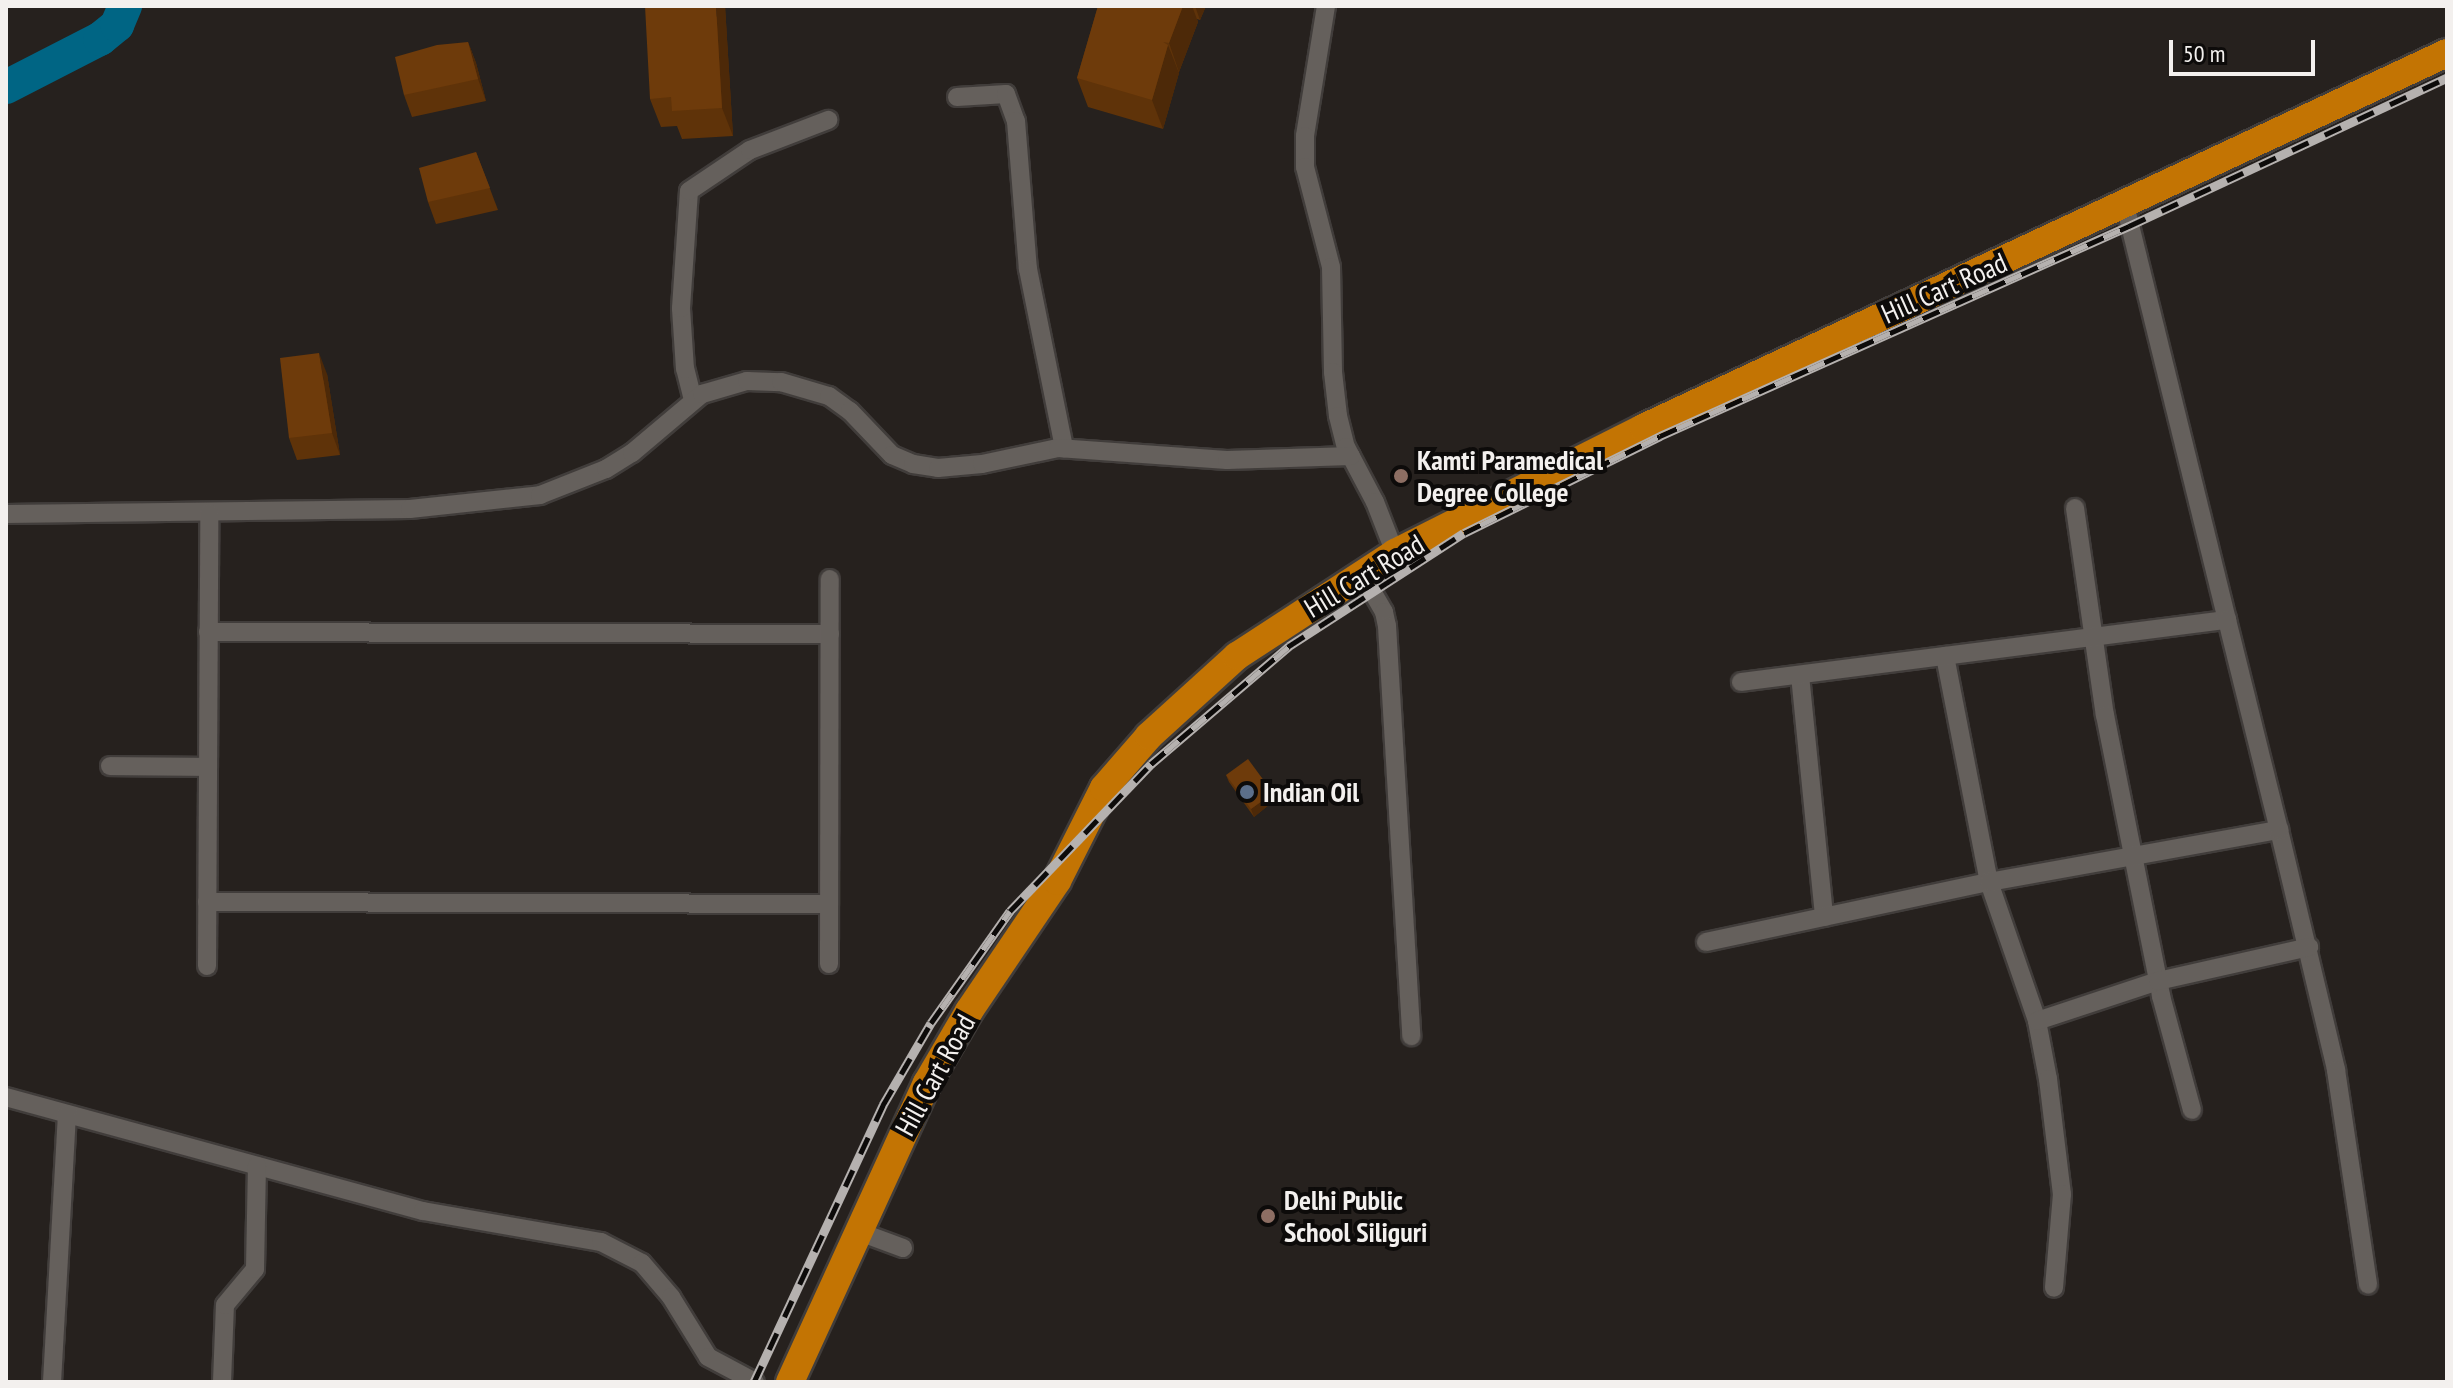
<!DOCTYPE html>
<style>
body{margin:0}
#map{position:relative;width:2453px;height:1388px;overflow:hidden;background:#26211e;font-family:"PT Sans Narrow",sans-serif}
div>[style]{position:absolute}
.river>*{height:34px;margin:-17px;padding:0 17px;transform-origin:17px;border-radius:17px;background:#006584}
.roads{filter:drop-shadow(2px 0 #413d3b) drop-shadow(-2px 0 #413d3b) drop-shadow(0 2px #413d3b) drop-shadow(0 -2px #413d3b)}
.minor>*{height:18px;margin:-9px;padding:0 9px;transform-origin:9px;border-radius:9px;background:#65605c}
.highway>*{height:28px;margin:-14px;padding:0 14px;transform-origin:14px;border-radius:14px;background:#c37403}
.rail>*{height:9px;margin-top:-4.5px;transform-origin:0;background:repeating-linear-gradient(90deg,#0d0b0a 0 18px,#b5b1af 0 36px);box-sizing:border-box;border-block:2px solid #b5b1af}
.wall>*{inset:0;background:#5f3309}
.shaded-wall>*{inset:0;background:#4d2908}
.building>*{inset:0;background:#6e3b0b}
.dots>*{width:22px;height:22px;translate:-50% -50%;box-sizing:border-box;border:4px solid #0d0b0a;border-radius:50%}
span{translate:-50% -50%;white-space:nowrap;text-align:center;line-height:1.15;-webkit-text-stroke:8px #0d0b0a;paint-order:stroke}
.street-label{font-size:28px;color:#f3f0ee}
.poi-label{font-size:28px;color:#f3f0ee;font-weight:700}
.left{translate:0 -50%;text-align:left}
.frame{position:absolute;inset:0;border:8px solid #f3f0ee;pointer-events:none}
.scale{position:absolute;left:2169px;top:40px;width:146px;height:36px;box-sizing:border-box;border:4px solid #f3f0ee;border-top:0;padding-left:10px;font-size:24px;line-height:28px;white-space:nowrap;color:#f3f0ee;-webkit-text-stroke:6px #0d0b0a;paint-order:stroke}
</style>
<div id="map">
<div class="river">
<div style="left:6px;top:87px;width:106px;rotate:-27.1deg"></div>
<div style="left:100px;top:39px;width:22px;rotate:-39deg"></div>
<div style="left:117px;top:25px;width:21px;rotate:-67deg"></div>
</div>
<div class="roads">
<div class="minor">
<div style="left:1326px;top:6px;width:132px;rotate:99.2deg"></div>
<div style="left:1305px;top:136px;width:31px;rotate:90deg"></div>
<div style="left:1305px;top:167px;width:103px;rotate:75.4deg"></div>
<div style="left:1331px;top:267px;width:105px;rotate:88.9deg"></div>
<div style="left:1333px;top:372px;width:44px;rotate:83.5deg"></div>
<div style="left:1338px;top:416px;width:32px;rotate:76deg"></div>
<div style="left:1346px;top:447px;width:62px;rotate:62.2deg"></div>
<div style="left:1375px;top:502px;width:55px;rotate:68.6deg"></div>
<div style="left:957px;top:97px;width:49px;rotate:-3.5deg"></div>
<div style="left:1006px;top:94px;width:29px;rotate:70deg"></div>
<div style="left:1016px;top:121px;width:148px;rotate:85.4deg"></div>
<div style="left:1028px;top:269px;width:183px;rotate:78.6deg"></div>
<div style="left:693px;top:400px;width:32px;rotate:-104deg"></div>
<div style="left:685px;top:369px;width:61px;rotate:-93.8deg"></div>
<div style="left:681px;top:308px;width:117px;rotate:-86.1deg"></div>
<div style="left:689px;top:191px;width:73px;rotate:-33.9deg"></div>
<div style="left:750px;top:150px;width:84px;rotate:-21deg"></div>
<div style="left:2075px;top:508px;width:209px;rotate:81.8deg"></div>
<div style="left:2105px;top:715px;width:287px;rotate:78.7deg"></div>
<div style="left:2161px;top:996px;width:118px;rotate:74.8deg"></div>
<div style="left:6px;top:514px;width:404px;rotate:-0.7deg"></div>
<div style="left:410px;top:509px;width:131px;rotate:-6.1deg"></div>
<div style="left:540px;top:495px;width:71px;rotate:-21.5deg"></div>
<div style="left:606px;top:469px;width:31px;rotate:-32deg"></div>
<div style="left:632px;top:453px;width:92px;rotate:-40.1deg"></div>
<div style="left:702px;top:394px;width:47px;rotate:-16.1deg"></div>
<div style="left:747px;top:381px;width:34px;rotate:2deg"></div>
<div style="left:781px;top:382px;width:50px;rotate:16.3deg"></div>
<div style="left:829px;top:396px;width:26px;rotate:36deg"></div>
<div style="left:850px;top:411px;width:61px;rotate:46.3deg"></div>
<div style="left:892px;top:455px;width:23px;rotate:23deg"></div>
<div style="left:913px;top:464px;width:25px;rotate:9deg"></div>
<div style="left:938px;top:468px;width:44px;rotate:-5.2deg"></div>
<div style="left:982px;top:464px;width:78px;rotate:-11.9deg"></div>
<div style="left:1058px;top:448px;width:169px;rotate:4.1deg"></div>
<div style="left:1227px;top:460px;width:124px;rotate:-1.8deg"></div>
<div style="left:1362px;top:574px;width:44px;rotate:59.9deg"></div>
<div style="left:1384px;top:612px;width:14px;rotate:78deg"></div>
<div style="left:1387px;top:626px;width:411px;rotate:86.6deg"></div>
<div style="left:208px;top:632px;width:622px;rotate:0.18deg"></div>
<div style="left:1945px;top:656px;width:230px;rotate:79deg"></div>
<div style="left:1989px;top:882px;width:147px;rotate:70.9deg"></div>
<div style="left:2037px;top:1021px;width:59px;rotate:79.3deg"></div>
<div style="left:2048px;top:1079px;width:116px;rotate:83.1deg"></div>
<div style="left:2062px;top:1194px;width:94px;rotate:94.9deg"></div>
<div style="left:1800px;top:675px;width:243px;rotate:84.3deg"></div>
<div style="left:1741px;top:682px;width:490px;rotate:-7.3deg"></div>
<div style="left:2227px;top:620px;width:427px;rotate:-103.8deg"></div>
<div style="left:110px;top:766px;width:98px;rotate:0.6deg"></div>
<div style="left:2279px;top:830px;width:247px;rotate:76.6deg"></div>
<div style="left:2336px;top:1070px;width:217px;rotate:81.5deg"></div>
<div style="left:207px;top:902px;width:622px;rotate:0.18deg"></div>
<div style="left:1706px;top:942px;width:289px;rotate:-12deg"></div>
<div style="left:1989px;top:882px;width:295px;rotate:-10.2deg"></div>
<div style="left:2279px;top:830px;width:216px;rotate:-103.9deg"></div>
<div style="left:829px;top:964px;width:385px;rotate:-89.9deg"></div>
<div style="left:207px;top:966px;width:453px;rotate:-89.7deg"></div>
<div style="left:2037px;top:1021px;width:127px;rotate:-18.3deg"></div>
<div style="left:2158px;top:981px;width:155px;rotate:-12.7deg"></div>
<div style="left:6px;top:1097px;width:432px;rotate:15.3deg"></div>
<div style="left:423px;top:1211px;width:181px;rotate:9.9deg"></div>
<div style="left:601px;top:1242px;width:46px;rotate:27.1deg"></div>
<div style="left:642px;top:1263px;width:45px;rotate:49.5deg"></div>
<div style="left:671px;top:1297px;width:70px;rotate:58.3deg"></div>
<div style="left:708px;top:1357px;width:53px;rotate:28deg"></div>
<div style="left:857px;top:1231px;width:49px;rotate:20.3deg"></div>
<div style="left:52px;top:1382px;width:268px;rotate:-86.8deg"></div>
<div style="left:222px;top:1382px;width:77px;rotate:-87.8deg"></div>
<div style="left:225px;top:1305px;width:47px;rotate:-50.2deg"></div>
<div style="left:255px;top:1269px;width:103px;rotate:-88.9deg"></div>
</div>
<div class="highway">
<div style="left:790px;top:1382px;width:329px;rotate:-65.4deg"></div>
<div style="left:927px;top:1083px;width:83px;rotate:-59.7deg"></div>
<div style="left:969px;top:1011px;width:157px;rotate:-55.9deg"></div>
<div style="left:1057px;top:881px;width:104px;rotate:-63.2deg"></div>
<div style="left:1104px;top:788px;width:69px;rotate:-49.1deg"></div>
<div style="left:1149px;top:736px;width:119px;rotate:-42.3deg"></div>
<div style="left:1237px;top:656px;width:189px;rotate:-33.1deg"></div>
<div style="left:1395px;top:553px;width:278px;rotate:-26.7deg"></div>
<div style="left:1643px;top:428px;width:887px;rotate:-25.01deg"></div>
</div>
</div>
<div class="rail">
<div style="left:754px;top:1382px;width:306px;rotate:-65deg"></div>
<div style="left:883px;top:1105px;width:95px;rotate:-59.7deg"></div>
<div style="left:931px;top:1023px;width:137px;rotate:-54.8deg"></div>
<div style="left:1010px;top:911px;width:204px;rotate:-46.2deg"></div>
<div style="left:1151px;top:764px;width:182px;rotate:-40.5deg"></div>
<div style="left:1289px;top:646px;width:208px;rotate:-32.9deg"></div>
<div style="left:1464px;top:533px;width:219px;rotate:-26.3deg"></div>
<div style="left:1660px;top:436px;width:514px;rotate:-24.12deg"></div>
<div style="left:2129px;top:226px;width:351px;rotate:-25deg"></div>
</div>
<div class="wall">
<div style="clip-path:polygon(725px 6px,733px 136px,682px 139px,677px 126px,661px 127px,650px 99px)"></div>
<div style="clip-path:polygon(1098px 6px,1206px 6px,1200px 20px,1197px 19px,1198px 22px,1179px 72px,1178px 72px,1179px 73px,1163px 129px,1088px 107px,1077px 78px)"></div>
<div style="clip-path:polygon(468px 42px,476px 63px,486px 101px,412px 117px,404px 95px)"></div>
<div style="clip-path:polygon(476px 152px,498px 210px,436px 224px,428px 202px)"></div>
<div style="clip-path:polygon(327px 374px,340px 455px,297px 460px,289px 438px)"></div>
<div style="clip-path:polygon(1226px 775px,1275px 800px,1254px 817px,1229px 782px)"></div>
</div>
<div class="shaded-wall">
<div style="clip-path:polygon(716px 6px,725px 6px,733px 136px,722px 108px)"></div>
<div style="clip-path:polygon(1183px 6px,1192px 6px,1198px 22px,1179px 72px,1169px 43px)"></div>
<div style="clip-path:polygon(1195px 6px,1206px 6px,1200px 20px)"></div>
<div style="clip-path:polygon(468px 42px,476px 63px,486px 101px,478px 79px)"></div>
<div style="clip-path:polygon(1168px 45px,1179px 73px,1163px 129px,1152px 100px)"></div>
<div style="clip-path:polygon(319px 353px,327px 374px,340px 455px,332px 433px)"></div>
<div style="clip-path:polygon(1273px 793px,1275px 800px,1254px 817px,1251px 809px)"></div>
</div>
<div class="building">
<div style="clip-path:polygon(645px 6px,716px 6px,722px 108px,672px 111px,671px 97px,650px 99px)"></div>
<div style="clip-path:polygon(1098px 6px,1183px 6px,1169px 43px,1163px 42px,1168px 45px,1152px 100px,1077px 78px)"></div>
<div style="clip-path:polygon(468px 42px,478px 79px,404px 95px,395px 57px,437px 45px)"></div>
<div style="clip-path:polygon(476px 152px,490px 188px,428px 202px,419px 168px)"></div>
<div style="clip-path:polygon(319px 353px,332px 433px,289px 438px,280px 358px)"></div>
<div style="clip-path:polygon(1248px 759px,1273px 793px,1251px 809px,1226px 775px)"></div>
</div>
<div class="dots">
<div style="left:1401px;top:476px;background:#8d6e63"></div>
<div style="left:1247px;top:792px;background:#5c6f8a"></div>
<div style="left:1268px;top:1216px;background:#8d6e63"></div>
</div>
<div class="street-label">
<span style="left:1944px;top:288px;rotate:-24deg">Hill Cart Road</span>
<span style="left:1364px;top:576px;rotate:-31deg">Hill Cart Road</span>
<span style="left:935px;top:1075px;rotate:-61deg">Hill Cart Road</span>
</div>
<div class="poi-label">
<span class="left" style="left:1417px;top:476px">Kamti Paramedical<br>Degree College</span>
<span class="left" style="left:1263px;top:792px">Indian Oil</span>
<span class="left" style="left:1284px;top:1216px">Delhi Public<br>School Siliguri</span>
</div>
<div class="frame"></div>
<div class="scale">50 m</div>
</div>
